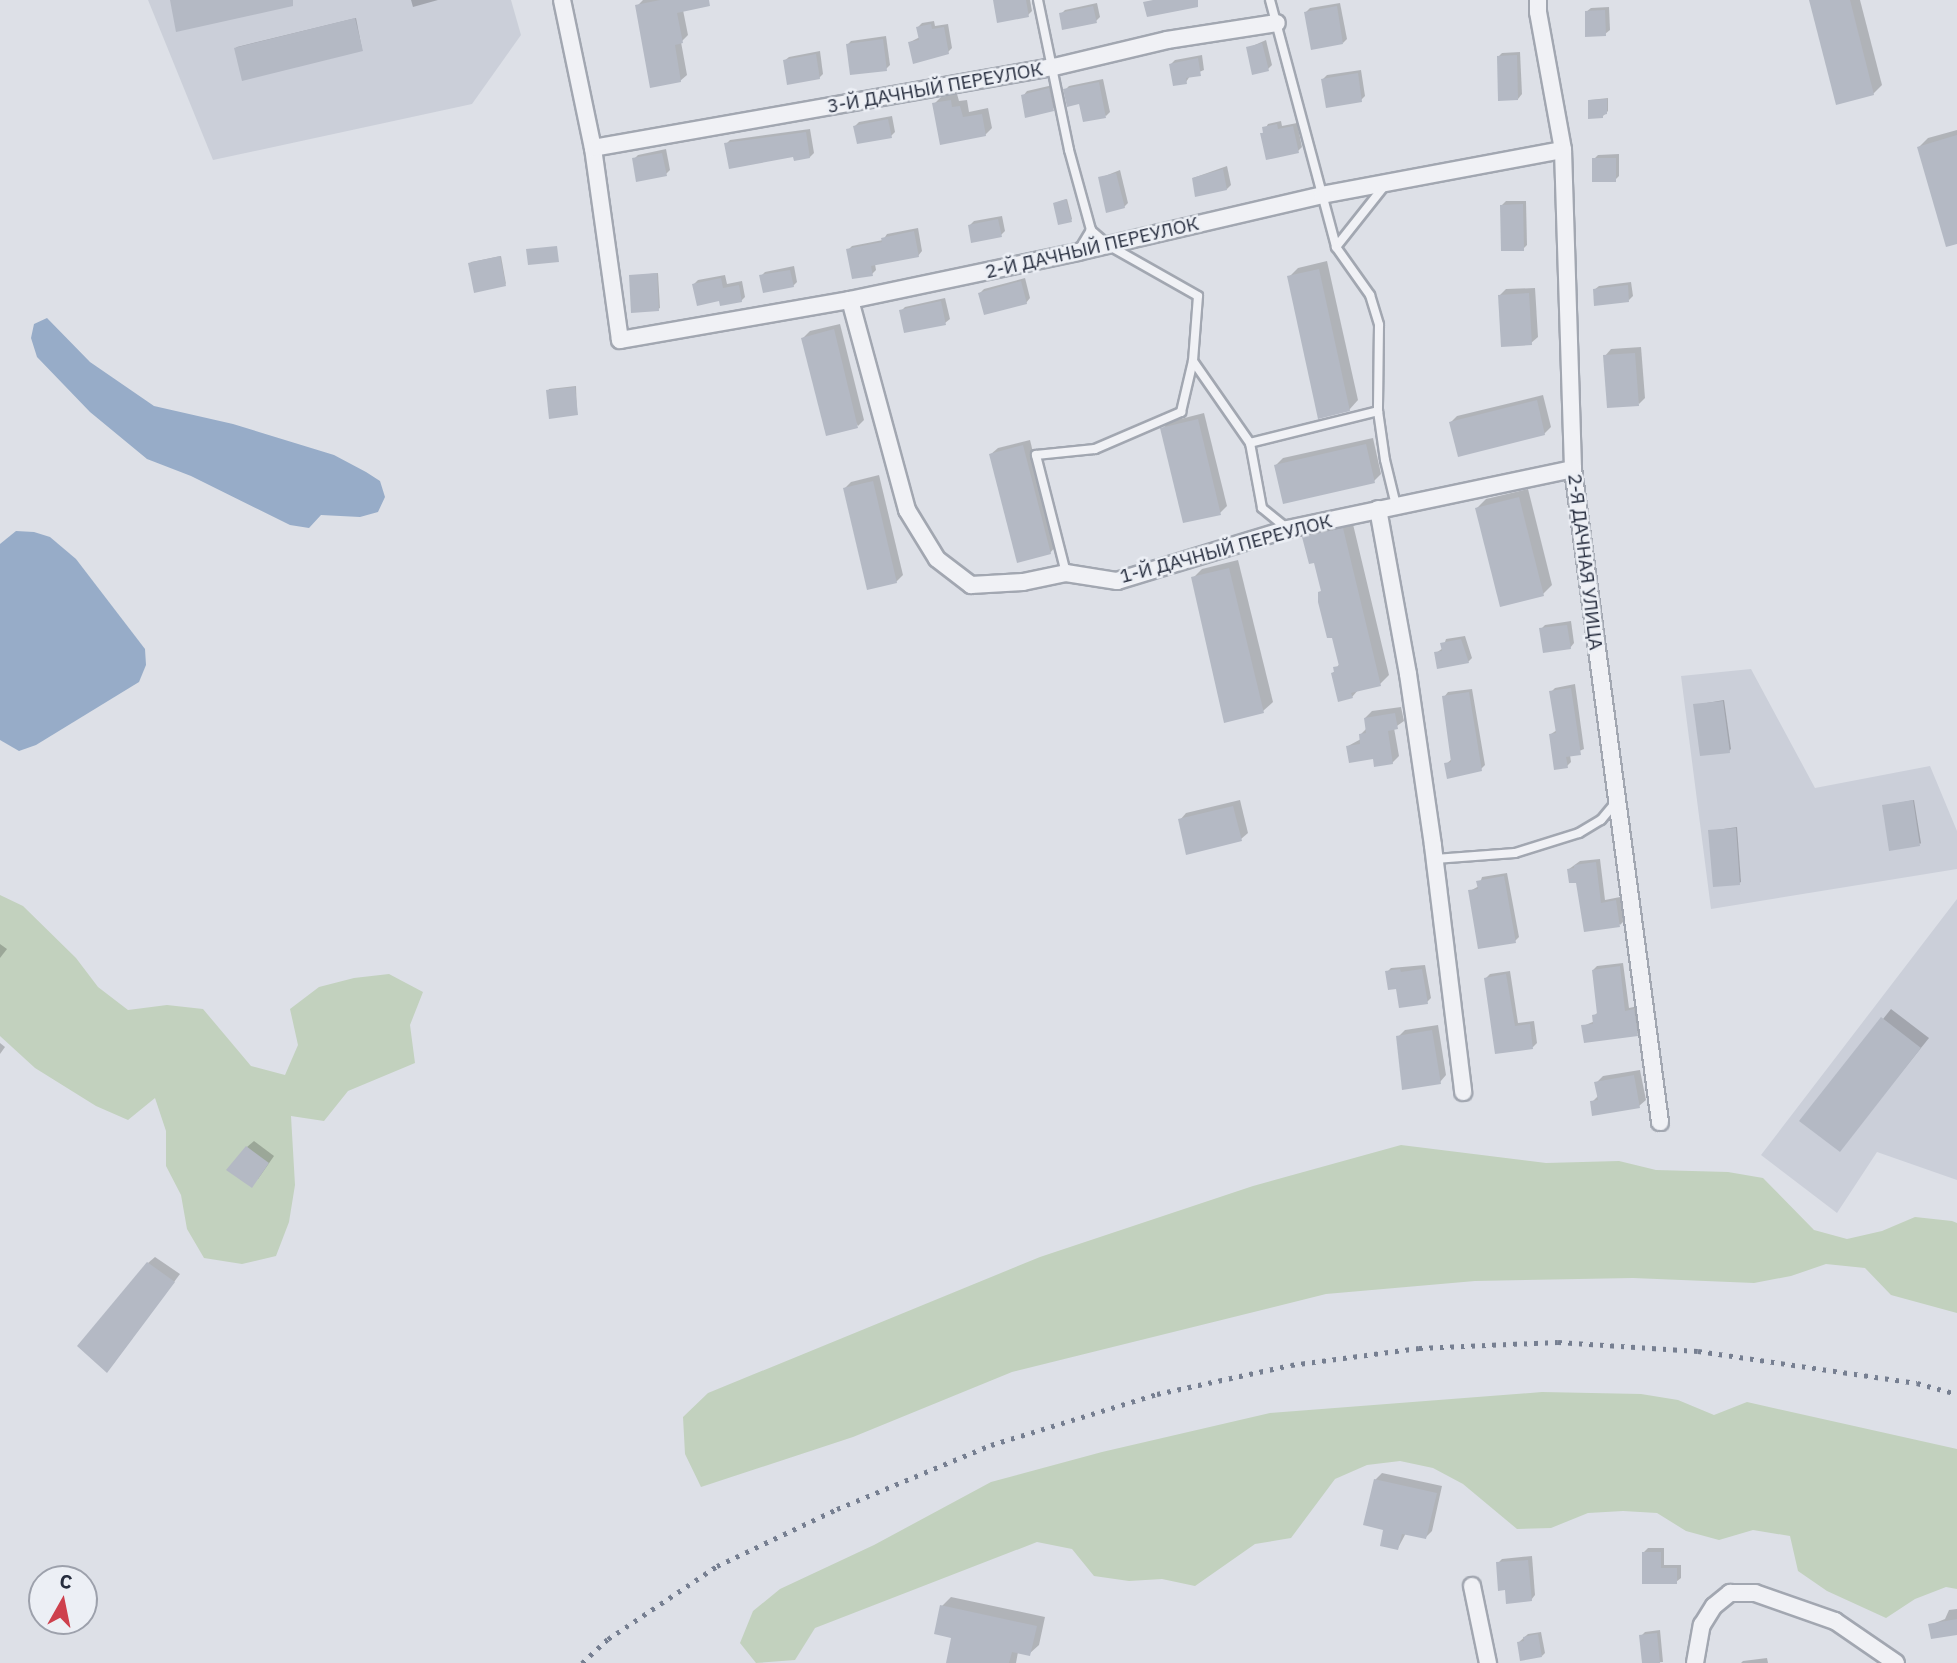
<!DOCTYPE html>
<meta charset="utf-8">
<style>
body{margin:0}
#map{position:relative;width:1957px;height:1663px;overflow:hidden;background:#dde0e7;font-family:"IBM Plex Sans",sans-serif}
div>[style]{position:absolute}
.built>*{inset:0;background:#cbcfd9}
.green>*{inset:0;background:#c2d1be}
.water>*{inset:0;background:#97acc8}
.shadow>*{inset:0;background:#0003}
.building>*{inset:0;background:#b4b9c4}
.roads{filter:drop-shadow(2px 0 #a2a7b1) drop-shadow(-2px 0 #a2a7b1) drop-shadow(0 2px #a2a7b1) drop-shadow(0 -2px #a2a7b1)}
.lane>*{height:8px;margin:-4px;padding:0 4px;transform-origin:4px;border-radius:4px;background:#f0f1f5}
.street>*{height:16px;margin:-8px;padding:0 8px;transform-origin:8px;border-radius:8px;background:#f0f1f5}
.rail>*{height:5px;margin-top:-2.5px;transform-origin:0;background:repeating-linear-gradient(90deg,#767f91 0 3.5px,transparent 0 10.5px)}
span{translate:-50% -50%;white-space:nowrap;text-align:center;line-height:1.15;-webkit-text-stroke:5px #eceff5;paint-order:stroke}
.street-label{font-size:19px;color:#262d3e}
.north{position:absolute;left:28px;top:1565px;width:70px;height:70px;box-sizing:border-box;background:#eceff5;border:2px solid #9da1ac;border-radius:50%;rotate:9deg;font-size:19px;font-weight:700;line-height:28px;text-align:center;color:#262d3e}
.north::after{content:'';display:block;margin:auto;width:24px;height:32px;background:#ce404d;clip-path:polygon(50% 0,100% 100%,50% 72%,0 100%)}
</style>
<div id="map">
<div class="built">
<div style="clip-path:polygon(148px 0,511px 0,521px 35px,472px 104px,213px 160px)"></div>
<div style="clip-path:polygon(1751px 669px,1815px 788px,1930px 766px,1957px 831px,1957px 869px,1711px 909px,1681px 676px)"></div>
<div style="clip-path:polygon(1957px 899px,1957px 1180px,1877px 1152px,1837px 1213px,1761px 1155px)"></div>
</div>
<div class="green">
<div style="clip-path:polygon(0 895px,23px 906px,76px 958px,98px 987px,128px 1010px,167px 1005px,203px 1009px,251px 1066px,285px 1075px,298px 1045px,290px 1009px,319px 987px,354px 978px,389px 974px,423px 992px,410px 1025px,415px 1063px,348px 1091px,324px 1121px,291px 1116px,295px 1185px,289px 1222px,276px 1256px,242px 1264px,204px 1258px,187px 1229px,181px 1195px,166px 1166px,166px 1131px,155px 1098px,128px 1120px,96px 1106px,35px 1068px,0 1036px)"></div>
<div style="clip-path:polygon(1401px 1145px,1546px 1163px,1619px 1161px,1656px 1170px,1728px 1172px,1763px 1178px,1814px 1230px,1847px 1239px,1882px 1231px,1915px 1217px,1952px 1221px,1957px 1223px,1957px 1313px,1891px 1295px,1865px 1268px,1826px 1264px,1791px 1276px,1754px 1283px,1633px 1278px,1475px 1281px,1326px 1294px,1012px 1372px,853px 1437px,701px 1487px,685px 1454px,683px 1417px,708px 1393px,1040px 1257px,1253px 1186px)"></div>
<div style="clip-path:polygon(1542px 1392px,1641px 1394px,1678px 1400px,1714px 1415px,1747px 1402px,1957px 1449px,1957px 1589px,1946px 1587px,1915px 1599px,1886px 1618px,1827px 1591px,1798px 1571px,1790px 1536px,1753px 1530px,1719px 1540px,1686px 1531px,1657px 1513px,1623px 1511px,1588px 1513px,1551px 1528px,1517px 1529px,1463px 1484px,1433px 1468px,1400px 1461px,1367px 1465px,1335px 1479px,1291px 1538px,1255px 1544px,1195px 1586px,1162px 1579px,1129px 1581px,1094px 1576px,1072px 1549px,1037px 1542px,815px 1628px,795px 1660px,756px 1663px,740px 1643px,753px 1611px,780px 1589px,874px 1545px,991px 1482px,1102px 1452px,1270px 1413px)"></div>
</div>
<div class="water">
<div style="clip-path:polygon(47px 318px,90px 362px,154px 406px,233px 424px,334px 455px,366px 472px,380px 481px,385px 497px,378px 512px,360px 517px,321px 515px,309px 528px,290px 525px,191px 476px,147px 459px,90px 412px,37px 357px,31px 338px,34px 324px)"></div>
<div style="clip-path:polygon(16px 531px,34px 532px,50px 537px,76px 559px,145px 649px,146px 665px,139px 682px,36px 745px,19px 751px,0 740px,0 544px)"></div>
</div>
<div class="shadow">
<div style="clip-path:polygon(411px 0,438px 0,413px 7px)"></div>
<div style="clip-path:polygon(643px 0,681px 0,688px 35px,681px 42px,687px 75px,680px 81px,637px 6px)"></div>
<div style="clip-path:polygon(994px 0,1030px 0,1032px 11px,1028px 15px)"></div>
<div style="clip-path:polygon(1811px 0,1860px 0,1882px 85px,1873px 94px)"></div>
<div style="clip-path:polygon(1097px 3px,1100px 17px,1096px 21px,1061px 14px,1065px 10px)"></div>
<div style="clip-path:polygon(1340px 3px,1347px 39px,1343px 43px,1306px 12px,1310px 8px)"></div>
<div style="clip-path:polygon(1609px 7px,1610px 30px,1605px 34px,1586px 12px,1591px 8px)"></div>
<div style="clip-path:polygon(356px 18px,362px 49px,235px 49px,237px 47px)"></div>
<div style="clip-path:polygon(934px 21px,935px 26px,948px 24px,952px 48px,948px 52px,910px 42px,920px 37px,918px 27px,922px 23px)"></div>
<div style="clip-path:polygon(886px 36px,890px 65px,886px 69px,847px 45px,851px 41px)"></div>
<div style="clip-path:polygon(1266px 40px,1272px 65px,1268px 69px,1248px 48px)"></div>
<div style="clip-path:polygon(820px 51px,823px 74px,819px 78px,784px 61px,789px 57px)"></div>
<div style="clip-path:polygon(1520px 52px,1522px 94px,1518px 99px,1498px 57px,1502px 53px)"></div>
<div style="clip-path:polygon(1202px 55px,1204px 70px,1190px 76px,1186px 82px,1171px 64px,1175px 60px)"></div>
<div style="clip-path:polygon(1361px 70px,1365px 96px,1361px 100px,1323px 79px,1327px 75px)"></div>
<div style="clip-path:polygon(1103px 79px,1110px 112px,1106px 116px,1065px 90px,1069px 86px)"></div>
<div style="clip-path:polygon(1053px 85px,1057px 105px,1053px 109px,1023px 96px,1027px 91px)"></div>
<div style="clip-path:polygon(957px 94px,959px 101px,967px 100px,969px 112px,988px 108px,992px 128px,985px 135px,934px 104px,941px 97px)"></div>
<div style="clip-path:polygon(1608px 98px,1608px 111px,1602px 117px,1590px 100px)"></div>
<div style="clip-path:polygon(892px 116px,895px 132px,891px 136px,855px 126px,859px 122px)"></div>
<div style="clip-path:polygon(1281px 121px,1282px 126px,1297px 123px,1302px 147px,1298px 151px,1262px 134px,1268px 124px)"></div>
<div style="clip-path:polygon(810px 129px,814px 153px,810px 157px,726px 144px,730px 140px)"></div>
<div style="clip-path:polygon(1957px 130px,1957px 242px,1919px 147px,1928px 138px)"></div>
<div style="clip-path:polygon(666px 149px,670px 170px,666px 174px,634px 159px,638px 155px)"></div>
<div style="clip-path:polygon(1619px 154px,1619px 176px,1615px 180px,1594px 159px,1598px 155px)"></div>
<div style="clip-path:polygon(1227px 166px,1231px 185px,1227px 189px,1193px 178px)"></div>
<div style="clip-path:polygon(1120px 170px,1128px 203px,1124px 207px,1100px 178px)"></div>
<div style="clip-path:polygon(1067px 199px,1072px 219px,1071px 220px,1055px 203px)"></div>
<div style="clip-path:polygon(1506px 201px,1526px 201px,1527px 245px,1523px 249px,1502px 205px)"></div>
<div style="clip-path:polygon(1002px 216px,1005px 231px,1001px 235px,970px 225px,974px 221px)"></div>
<div style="clip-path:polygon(918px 228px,922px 251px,918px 256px,875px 264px,876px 270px,872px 274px,848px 250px,852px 246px,883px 240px,887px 234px)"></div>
<div style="clip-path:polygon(501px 256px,506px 284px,470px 264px,471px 262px)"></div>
<div style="clip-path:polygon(1327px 261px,1358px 400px,1349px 410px,1289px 277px,1298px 268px)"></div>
<div style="clip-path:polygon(794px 266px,797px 282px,793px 286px,761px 276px,765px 272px)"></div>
<div style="clip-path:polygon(658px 273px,660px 308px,658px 309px,631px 276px)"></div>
<div style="clip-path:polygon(725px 275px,727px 284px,742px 281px,745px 297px,741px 301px,721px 299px,694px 284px,698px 280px)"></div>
<div style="clip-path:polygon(1025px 278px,1030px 298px,1026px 303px,980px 293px,984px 289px)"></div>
<div style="clip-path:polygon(1631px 282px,1633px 296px,1629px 300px,1594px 290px,1599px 286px)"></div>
<div style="clip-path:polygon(1535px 288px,1538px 337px,1531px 343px,1499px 296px,1506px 289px)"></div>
<div style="clip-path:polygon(945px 298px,950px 319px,945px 323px,901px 311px,905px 307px)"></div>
<div style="clip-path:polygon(840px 324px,864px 420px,858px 426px,803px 338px,810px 331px)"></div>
<div style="clip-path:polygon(1641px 347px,1645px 398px,1639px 404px,1605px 356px,1611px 349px)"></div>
<div style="clip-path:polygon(576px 386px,577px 414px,548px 391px,549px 389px)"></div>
<div style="clip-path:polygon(1543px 395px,1551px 427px,1544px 434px,1451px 422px,1457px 416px)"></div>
<div style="clip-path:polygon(1204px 413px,1227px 506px,1220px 513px,1162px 429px,1169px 422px)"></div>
<div style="clip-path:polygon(1373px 438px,1381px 474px,1374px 481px,1276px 465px,1283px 458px)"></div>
<div style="clip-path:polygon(1030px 440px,1056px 546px,1050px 553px,991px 454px,998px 448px)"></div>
<div style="clip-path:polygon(879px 475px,903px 575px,896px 582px,845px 488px,851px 482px)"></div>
<div style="clip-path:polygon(1528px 489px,1552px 585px,1543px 594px,1477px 508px,1486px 499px)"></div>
<div style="clip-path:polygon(1352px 520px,1389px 675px,1380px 684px,1359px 689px,1352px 697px,1333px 673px,1340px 663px,1315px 561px,1304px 537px,1313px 528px)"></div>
<div style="clip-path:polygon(1238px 560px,1273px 702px,1263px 711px,1193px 578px,1202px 569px)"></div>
<div style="clip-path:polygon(1571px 621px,1574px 643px,1570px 648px,1541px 629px,1545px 625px)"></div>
<div style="clip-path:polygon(1465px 636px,1472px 658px,1468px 662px,1436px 653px,1443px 648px,1446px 639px)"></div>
<div style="clip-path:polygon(1575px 684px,1584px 749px,1570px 755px,1571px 762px,1567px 766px,1551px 734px,1557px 730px,1551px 692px,1555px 688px)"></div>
<div style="clip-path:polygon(1472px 689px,1485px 765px,1481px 769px,1446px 764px,1452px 759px,1444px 697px,1448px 692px)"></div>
<div style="clip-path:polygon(1724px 700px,1731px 749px,1729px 751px,1695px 705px)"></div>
<div style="clip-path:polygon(1401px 707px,1404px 721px,1394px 728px,1399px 756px,1392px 763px,1348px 746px,1361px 739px,1361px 734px,1367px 728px,1365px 718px,1372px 711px)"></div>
<div style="clip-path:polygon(1240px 800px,1248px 833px,1241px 839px,1180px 820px,1186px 813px)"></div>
<div style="clip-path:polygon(1914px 800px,1921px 843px,1920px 844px,1883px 806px)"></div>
<div style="clip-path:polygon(1737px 827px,1741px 882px,1739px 883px,1710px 831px)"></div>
<div style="clip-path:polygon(1600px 859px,1605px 900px,1620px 897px,1624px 921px,1620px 925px,1569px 869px,1580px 861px)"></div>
<div style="clip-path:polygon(1507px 873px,1519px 937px,1515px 941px,1470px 891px,1479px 886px,1482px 877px)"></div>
<div style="clip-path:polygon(0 944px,7px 949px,0 958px)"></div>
<div style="clip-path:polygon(1623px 963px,1629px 1008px,1638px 1006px,1641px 1030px,1637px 1034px,1583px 1026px,1595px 1021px,1594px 1016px,1599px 1011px,1593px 970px,1597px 966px)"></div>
<div style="clip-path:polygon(1425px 965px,1431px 998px,1427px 1002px,1387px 972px,1391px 968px)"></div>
<div style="clip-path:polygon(1510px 971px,1518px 1023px,1534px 1021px,1537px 1043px,1533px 1047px,1497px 1052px,1486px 978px,1490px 974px)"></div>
<div style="clip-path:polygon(1891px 1009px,1929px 1038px,1839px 1150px,1802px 1121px)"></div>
<div style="clip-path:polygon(1438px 1025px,1446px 1075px,1440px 1082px,1398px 1037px,1405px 1030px)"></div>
<div style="clip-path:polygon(0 1043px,5px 1047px,0 1054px)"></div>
<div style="clip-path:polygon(1640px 1070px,1646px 1100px,1639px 1106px,1592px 1102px,1599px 1095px,1596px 1083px,1603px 1076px)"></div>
<div style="clip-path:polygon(254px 1141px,274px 1156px,258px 1179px,247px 1147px)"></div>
<div style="clip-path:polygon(155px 1257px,180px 1274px,113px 1364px,148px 1263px)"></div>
<div style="clip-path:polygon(1382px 1473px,1442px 1486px,1432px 1531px,1426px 1537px,1406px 1533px,1398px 1548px,1385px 1529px,1375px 1480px)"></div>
<div style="clip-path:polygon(1648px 1548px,1664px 1548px,1664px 1565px,1681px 1565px,1681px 1578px,1676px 1582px,1644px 1552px)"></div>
<div style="clip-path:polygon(1532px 1556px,1535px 1595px,1531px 1600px,1507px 1588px,1498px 1563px,1502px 1559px)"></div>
<div style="clip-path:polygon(951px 1597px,1045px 1617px,1039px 1645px,1029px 1654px,1018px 1652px,1016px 1663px,947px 1663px,953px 1636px,942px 1606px)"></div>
<div style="clip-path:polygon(1957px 1609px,1957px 1633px,1930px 1625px,1945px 1619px,1949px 1610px)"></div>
<div style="clip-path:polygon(1660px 1630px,1663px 1662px,1644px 1663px,1641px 1636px,1645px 1632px)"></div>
<div style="clip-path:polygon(1541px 1632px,1545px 1653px,1542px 1656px,1518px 1643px,1528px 1634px)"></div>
<div style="clip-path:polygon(1767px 1658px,1768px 1663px,1741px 1663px,1743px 1661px)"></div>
</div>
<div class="building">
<div style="clip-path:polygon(170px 0,293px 0,293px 6px,176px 32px)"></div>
<div style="clip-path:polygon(660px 0,709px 0,710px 6px,677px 13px,683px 43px,675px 45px,681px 82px,650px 88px,635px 5px)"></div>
<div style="clip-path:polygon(993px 0,1026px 0,1029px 17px,997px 23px)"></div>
<div style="clip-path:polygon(1153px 0,1198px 0,1198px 7px,1147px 17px,1143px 2px)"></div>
<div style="clip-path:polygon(1809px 0,1850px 0,1874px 95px,1836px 105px)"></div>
<div style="clip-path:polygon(1093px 6px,1097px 23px,1062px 30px,1059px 13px)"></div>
<div style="clip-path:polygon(1337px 6px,1343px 44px,1311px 50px,1304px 12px)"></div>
<div style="clip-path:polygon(1605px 10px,1606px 36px,1585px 37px,1585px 11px)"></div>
<div style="clip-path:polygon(355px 18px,363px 51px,242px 81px,234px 48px)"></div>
<div style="clip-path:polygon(931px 24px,932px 29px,944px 27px,949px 54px,913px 64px,908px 42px,919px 40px,916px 27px)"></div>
<div style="clip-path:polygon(883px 39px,887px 71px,850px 75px,846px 44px)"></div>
<div style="clip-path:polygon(1262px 43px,1269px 71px,1252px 75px,1246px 47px)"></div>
<div style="clip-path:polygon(816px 54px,820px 79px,787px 85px,783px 60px)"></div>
<div style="clip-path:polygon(1517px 55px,1518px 100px,1498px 101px,1497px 56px)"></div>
<div style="clip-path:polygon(1198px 58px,1201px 76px,1186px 78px,1187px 84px,1173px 86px,1169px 64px)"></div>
<div style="clip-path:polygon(1358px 73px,1362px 102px,1326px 108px,1321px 79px)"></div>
<div style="clip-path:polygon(1099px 82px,1106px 118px,1083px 122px,1079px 104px,1067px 107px,1063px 89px)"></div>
<div style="clip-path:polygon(1049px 88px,1054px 111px,1025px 118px,1021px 95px)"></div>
<div style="clip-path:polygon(1607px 99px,1607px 114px,1603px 115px,1603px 118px,1588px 119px,1588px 100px)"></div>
<div style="clip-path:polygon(951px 100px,952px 107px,960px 106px,963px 117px,982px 114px,986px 136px,940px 145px,932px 103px)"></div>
<div style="clip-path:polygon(888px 119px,892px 138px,857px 144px,853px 126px)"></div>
<div style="clip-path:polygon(1277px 124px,1278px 129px,1293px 126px,1299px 153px,1266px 160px,1260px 133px,1263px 133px,1262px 127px)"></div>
<div style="clip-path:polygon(806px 132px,810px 158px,794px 161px,793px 157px,729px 169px,724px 143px)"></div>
<div style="clip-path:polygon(1957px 135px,1957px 244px,1946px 247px,1917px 147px)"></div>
<div style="clip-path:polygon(662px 153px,667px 176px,636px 182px,632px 158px)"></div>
<div style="clip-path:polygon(1592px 158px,1616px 158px,1616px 182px,1592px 182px)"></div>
<div style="clip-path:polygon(1223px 169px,1227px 190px,1195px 197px,1192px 178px)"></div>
<div style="clip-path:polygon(1116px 173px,1125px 208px,1106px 213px,1098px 177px)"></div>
<div style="clip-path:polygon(1066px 199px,1072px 222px,1058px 225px,1053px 203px)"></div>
<div style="clip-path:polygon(1523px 204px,1524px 251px,1501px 251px,1500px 205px)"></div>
<div style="clip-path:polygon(998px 219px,1002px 237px,971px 243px,968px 225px)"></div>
<div style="clip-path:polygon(914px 231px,919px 257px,871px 266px,873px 276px,852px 279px,846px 249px,882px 242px,881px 238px)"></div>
<div style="clip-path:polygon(557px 246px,559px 262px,528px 265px,526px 249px)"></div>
<div style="clip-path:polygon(500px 256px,506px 286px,474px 293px,468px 263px)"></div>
<div style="clip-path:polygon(1319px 269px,1350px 411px,1318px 419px,1287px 276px)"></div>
<div style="clip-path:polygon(790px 270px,794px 287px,763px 293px,759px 275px)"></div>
<div style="clip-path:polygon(657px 273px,659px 311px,631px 313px,629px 275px)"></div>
<div style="clip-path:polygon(721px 278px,723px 288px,739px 285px,742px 302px,720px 306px,719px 301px,697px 306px,692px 284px)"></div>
<div style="clip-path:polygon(1021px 281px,1027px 304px,984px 315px,978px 293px)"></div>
<div style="clip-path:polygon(1628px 285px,1629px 302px,1594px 306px,1593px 289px)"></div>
<div style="clip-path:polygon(1529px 293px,1532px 345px,1501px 347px,1498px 295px)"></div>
<div style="clip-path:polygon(941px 301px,946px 325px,904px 333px,899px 310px)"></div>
<div style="clip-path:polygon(834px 329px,858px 428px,826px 436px,801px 338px)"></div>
<div style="clip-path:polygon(1635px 353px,1639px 406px,1607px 408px,1603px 355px)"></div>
<div style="clip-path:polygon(575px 387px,578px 415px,549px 419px,546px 390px)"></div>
<div style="clip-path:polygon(1537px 400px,1545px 435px,1458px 457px,1449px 422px)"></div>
<div style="clip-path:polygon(1198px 419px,1221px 515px,1183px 523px,1160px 428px)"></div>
<div style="clip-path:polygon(1366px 444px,1375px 483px,1283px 504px,1274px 465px)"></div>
<div style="clip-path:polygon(1023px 445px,1051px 554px,1017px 563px,989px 454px)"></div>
<div style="clip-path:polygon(873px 481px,897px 583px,867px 590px,843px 488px)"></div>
<div style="clip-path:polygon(1519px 497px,1544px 596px,1500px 607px,1475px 508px)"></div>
<div style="clip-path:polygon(1343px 528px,1381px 686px,1351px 693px,1353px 698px,1338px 702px,1331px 673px,1334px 672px,1333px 667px,1339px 666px,1332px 638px,1327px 638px,1318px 602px,1318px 592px,1321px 591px,1314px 563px,1309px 564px,1302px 537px)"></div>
<div style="clip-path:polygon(1229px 568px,1264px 713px,1224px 723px,1191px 577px)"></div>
<div style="clip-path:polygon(1567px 625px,1571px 649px,1543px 653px,1539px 628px)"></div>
<div style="clip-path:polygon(1461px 639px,1469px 663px,1437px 669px,1434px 652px,1442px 651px,1440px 643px)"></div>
<div style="clip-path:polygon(1571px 688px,1581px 755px,1566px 757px,1568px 768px,1554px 770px,1549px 734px,1556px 733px,1549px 691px)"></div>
<div style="clip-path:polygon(1469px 692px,1482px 771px,1447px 779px,1444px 763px,1451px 762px,1442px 696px)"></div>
<div style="clip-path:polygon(1723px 701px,1730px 753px,1700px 756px,1693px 704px)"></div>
<div style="clip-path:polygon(1395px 713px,1398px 729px,1388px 731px,1393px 764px,1374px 767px,1373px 759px,1349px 763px,1346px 746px,1360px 744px,1359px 734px,1366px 733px,1364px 718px)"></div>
<div style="clip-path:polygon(1913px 800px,1920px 846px,1889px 851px,1882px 805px)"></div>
<div style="clip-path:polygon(1233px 806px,1242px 841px,1186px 855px,1178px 819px)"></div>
<div style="clip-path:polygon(1736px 828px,1740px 885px,1713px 887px,1708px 830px)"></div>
<div style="clip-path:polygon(1596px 862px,1601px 903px,1616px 900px,1620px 927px,1584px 932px,1576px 883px,1569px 883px,1567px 869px,1574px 868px,1574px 865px)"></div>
<div style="clip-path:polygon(1504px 876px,1516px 943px,1478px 949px,1468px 890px,1478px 889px,1476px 881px)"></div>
<div style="clip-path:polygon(1620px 966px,1625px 1011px,1634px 1009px,1638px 1036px,1584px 1043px,1581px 1025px,1593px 1024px,1592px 1015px,1597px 1014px,1592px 970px)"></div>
<div style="clip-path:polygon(1400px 969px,1401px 972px,1422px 969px,1428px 1004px,1399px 1008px,1396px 989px,1388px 990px,1385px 971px)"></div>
<div style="clip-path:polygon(1506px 974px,1515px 1026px,1530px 1024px,1533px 1049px,1495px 1054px,1484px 978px)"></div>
<div style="clip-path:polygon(1881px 1017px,1921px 1048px,1840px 1152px,1799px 1121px)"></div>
<div style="clip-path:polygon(1432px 1030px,1441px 1084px,1402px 1090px,1396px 1036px)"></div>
<div style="clip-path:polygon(1634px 1075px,1640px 1108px,1592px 1116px,1590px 1101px,1598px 1100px,1594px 1082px)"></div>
<div style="clip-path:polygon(246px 1146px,269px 1163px,252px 1188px,226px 1170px)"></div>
<div style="clip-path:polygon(147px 1262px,175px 1282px,107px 1373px,77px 1346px)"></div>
<div style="clip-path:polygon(1374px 1479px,1437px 1493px,1426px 1539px,1402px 1534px,1398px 1550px,1380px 1546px,1383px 1530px,1363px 1525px)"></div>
<div style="clip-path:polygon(1642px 1552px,1661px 1552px,1661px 1568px,1677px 1568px,1677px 1584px,1642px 1584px)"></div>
<div style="clip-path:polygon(1528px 1560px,1532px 1601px,1506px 1604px,1505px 1590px,1498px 1591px,1496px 1562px)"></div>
<div style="clip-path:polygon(940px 1605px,1037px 1626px,1030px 1656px,1012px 1652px,1009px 1663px,946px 1663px,951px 1638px,934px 1634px)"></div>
<div style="clip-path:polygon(1957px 1619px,1957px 1635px,1931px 1639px,1928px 1624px)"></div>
<div style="clip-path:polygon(1657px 1633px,1660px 1663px,1642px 1663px,1639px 1635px)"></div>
<div style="clip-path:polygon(1538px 1634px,1542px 1657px,1520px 1661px,1517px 1642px,1524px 1641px,1523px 1637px)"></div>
</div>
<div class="roads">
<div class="lane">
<div style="left:1038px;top:0;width:153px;rotate:78.3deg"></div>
<div style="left:1069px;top:150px;width:83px;rotate:74.6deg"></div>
<div style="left:1091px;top:230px;width:23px;rotate:121deg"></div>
<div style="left:1270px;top:0;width:256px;rotate:75deg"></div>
<div style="left:1336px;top:247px;width:59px;rotate:54.7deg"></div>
<div style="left:1370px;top:295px;width:31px;rotate:73deg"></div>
<div style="left:1379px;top:325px;width:86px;rotate:90.7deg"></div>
<div style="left:1378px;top:411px;width:49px;rotate:81.9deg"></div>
<div style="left:1385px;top:460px;width:46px;rotate:76.3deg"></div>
<div style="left:1336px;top:247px;width:80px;rotate:-51.6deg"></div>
<div style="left:1193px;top:361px;width:100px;rotate:55.2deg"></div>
<div style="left:1250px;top:443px;width:66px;rotate:79.5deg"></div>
<div style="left:1262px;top:508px;width:33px;rotate:39deg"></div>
<div style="left:1250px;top:443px;width:132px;rotate:-14deg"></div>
<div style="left:1066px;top:573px;width:122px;rotate:-104.3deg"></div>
<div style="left:1036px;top:455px;width:59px;rotate:-5.8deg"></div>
<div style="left:1095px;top:449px;width:94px;rotate:-23.3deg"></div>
<div style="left:1181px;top:412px;width:52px;rotate:-76.8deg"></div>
<div style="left:1193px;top:361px;width:65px;rotate:-85.6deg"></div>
<div style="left:1198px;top:296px;width:103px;rotate:-150.5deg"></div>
<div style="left:1108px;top:245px;width:23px;rotate:-139deg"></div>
<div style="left:1435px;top:859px;width:80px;rotate:-4.3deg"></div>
<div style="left:1515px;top:853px;width:67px;rotate:-17.4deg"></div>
<div style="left:1579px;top:833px;width:26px;rotate:-31deg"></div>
<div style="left:1601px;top:820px;width:23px;rotate:-50deg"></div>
</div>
<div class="street">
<div style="left:562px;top:0;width:151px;rotate:78.2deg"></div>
<div style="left:593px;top:148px;width:194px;rotate:82deg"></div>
<div style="left:620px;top:340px;width:233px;rotate:-9.9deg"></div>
<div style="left:850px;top:300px;width:233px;rotate:-11.9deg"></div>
<div style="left:1078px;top:252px;width:251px;rotate:-13.1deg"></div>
<div style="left:1322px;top:195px;width:245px;rotate:-10.6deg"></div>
<div style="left:1538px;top:0;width:12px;rotate:90deg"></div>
<div style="left:1538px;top:12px;width:140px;rotate:79.7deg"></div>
<div style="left:1563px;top:150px;width:319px;rotate:88.2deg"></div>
<div style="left:1573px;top:469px;width:659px;rotate:82.41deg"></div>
<div style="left:593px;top:148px;width:468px;rotate:-10deg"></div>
<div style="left:1054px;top:67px;width:116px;rotate:-13.4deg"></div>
<div style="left:1167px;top:40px;width:111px;rotate:-8.8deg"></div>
<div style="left:850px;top:300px;width:218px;rotate:74.8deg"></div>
<div style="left:907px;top:510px;width:57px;rotate:58.5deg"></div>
<div style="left:937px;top:559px;width:43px;rotate:37.4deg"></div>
<div style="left:971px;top:585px;width:52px;rotate:-3.3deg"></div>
<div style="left:1023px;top:582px;width:44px;rotate:-11.8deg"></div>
<div style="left:1066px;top:573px;width:52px;rotate:8.9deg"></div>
<div style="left:1117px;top:581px;width:179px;rotate:-16.9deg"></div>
<div style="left:1288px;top:529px;width:291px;rotate:-11.9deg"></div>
<div style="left:1378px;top:509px;width:168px;rotate:79.7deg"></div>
<div style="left:1408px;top:674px;width:174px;rotate:81.7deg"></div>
<div style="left:1433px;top:846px;width:248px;rotate:83deg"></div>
<div style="left:1472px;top:1586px;width:79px;rotate:78.3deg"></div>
<div style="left:1695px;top:1663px;width:39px;rotate:-80deg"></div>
<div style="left:1702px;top:1625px;width:22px;rotate:-58deg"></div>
<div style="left:1714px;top:1606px;width:21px;rotate:-39deg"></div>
<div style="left:1730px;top:1593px;width:25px"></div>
<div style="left:1755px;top:1593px;width:85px;rotate:19.3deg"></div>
<div style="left:1835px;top:1621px;width:74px;rotate:34.5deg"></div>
</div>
</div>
<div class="rail">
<div style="left:582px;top:1663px;width:35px;rotate:-43deg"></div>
<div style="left:608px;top:1639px;width:131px;rotate:-33.8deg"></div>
<div style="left:717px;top:1566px;width:133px;rotate:-25.4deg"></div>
<div style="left:837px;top:1509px;width:167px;rotate:-22.6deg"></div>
<div style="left:991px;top:1445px;width:174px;rotate:-17.1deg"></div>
<div style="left:1157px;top:1394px;width:137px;rotate:-12.2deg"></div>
<div style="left:1291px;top:1365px;width:129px;rotate:-7.6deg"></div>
<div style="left:1419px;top:1348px;width:139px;rotate:-2.5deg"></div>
<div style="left:1558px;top:1342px;width:140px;rotate:3.7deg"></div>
<div style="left:1698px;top:1351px;width:221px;rotate:8.3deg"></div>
<div style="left:1917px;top:1383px;width:41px;rotate:15.4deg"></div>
</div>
<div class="street-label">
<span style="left:935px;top:88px;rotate:-10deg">3-Й ДАЧНЫЙ ПЕРЕУЛОК</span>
<span style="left:1092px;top:248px;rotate:-13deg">2-Й ДАЧНЫЙ ПЕРЕУЛОК</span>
<span style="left:1226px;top:549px;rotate:-15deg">1-Й ДАЧНЫЙ ПЕРЕУЛОК</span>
<span style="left:1585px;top:562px;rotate:83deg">2-Я ДАЧНАЯ УЛИЦА</span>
</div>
<div class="north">С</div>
</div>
